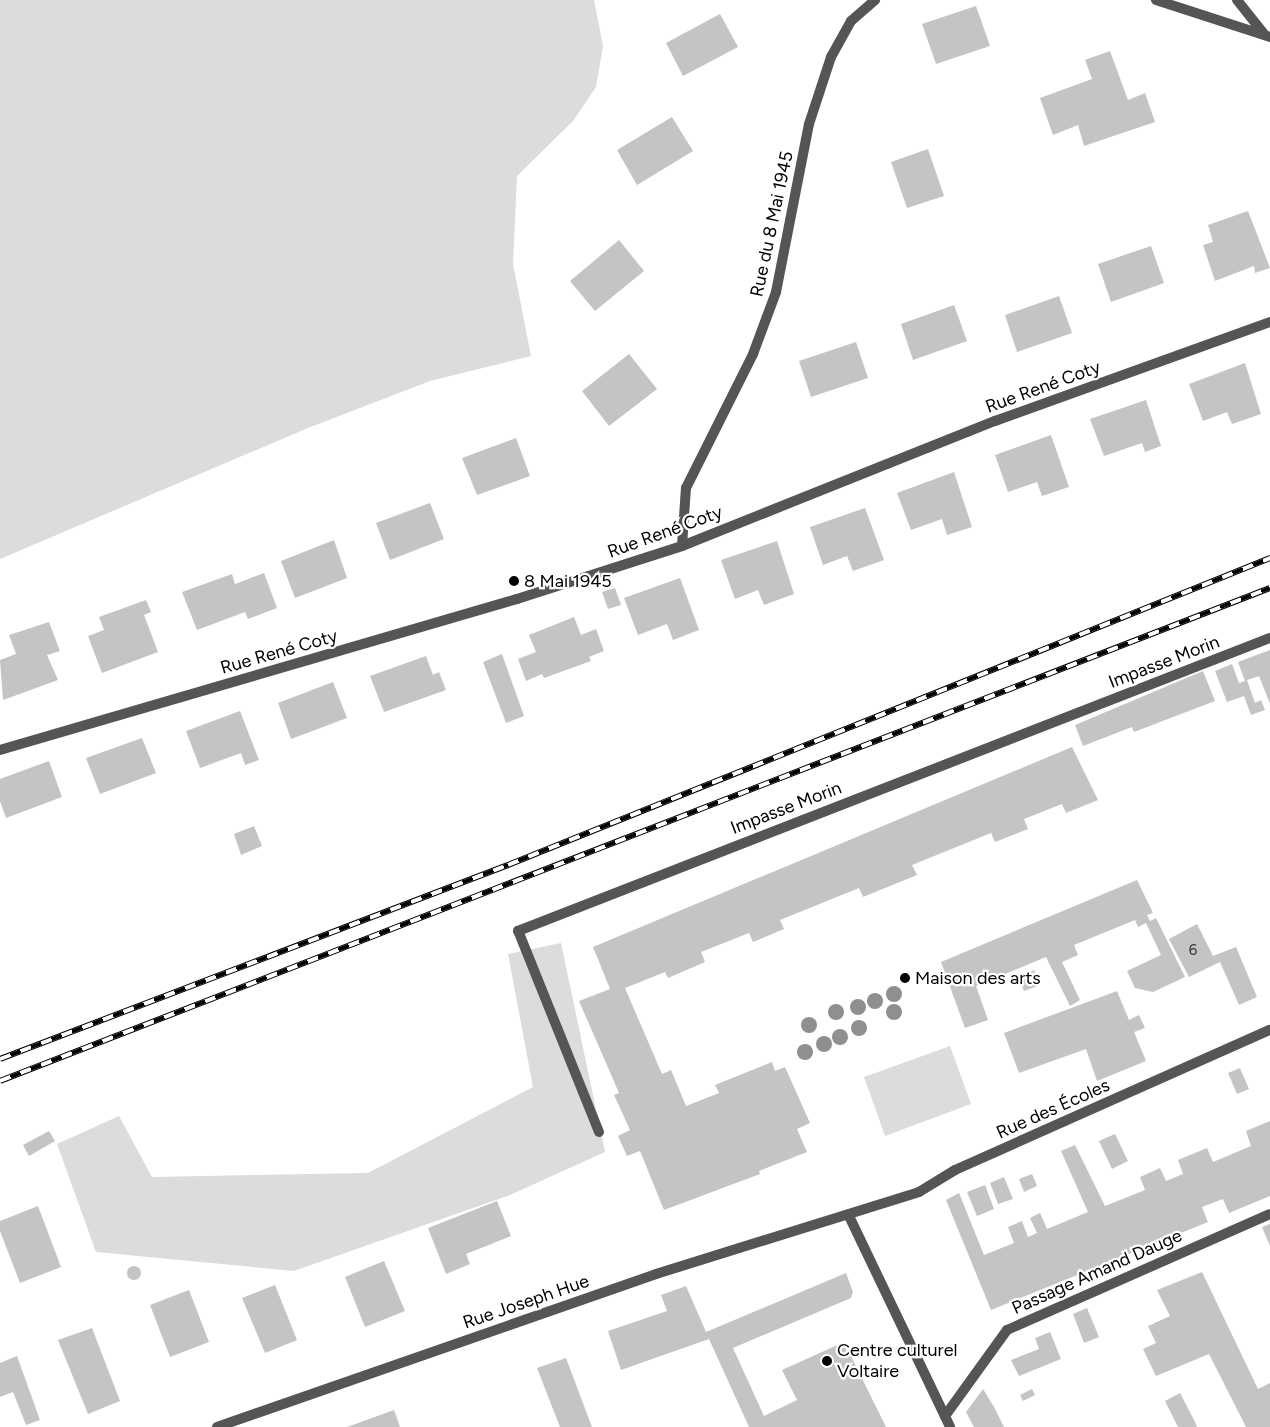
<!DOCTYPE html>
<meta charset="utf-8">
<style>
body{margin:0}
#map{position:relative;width:1270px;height:1427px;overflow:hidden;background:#fff;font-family:Figtree,sans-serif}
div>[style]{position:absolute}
.green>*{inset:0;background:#dcdcdc}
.building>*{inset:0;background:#c4c4c4}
.round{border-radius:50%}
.minor>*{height:10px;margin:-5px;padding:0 5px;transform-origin:5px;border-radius:5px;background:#555}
.rail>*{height:5.5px;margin-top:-2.75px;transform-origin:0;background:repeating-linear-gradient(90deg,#fff 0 11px,#000 0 22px);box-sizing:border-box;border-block:1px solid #000}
.trees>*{width:16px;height:16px;margin:-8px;border-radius:50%;background:#8f8f8f}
.dots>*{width:14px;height:14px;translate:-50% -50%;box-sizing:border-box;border:2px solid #fff;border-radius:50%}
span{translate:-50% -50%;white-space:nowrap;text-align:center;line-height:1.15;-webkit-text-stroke:4.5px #fff;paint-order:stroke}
.number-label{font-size:15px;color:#313131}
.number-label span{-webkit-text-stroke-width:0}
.street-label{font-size:18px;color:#000}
.poi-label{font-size:18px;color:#000}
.left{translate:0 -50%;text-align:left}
</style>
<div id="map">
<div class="green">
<div style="clip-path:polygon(0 0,594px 0,603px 46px,596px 87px,573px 121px,517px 176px,513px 264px,531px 356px,430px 381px,308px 428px,0 559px)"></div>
<div style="clip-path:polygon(561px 943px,605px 1152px,510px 1195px,294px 1271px,96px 1252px,57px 1144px,119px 1116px,152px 1177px,368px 1173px,533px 1087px,508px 954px)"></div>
<div style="clip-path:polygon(950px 1046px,971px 1104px,885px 1136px,864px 1077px)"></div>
</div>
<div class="building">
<div style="clip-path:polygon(976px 6px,990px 46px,936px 64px,922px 24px)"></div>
<div style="clip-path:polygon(720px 14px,738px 47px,683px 76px,666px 43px)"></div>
<div style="clip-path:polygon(1110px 51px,1128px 100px,1145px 93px,1155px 122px,1084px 146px,1078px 125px,1053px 135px,1040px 98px,1092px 79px,1085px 60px)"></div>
<div style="clip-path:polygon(672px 117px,693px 151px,637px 185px,617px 150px)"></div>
<div style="clip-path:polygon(928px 149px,944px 196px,907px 208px,891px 162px)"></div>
<div style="clip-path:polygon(1248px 211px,1270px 268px,1255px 273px,1254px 266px,1215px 281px,1203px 245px,1213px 242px,1208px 225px)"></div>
<div style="clip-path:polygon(619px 240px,644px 271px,595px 311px,570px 281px)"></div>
<div style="clip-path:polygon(1151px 246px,1164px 283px,1111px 302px,1098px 264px)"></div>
<div style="clip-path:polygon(1059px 296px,1072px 333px,1017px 352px,1005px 315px)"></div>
<div style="clip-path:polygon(954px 305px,967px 341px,913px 360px,901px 324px)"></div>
<div style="clip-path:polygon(856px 342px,868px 378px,811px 397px,799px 361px)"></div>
<div style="clip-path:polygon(629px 354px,657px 389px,609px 426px,582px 391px)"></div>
<div style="clip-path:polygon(1245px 363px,1261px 414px,1232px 424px,1227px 412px,1203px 421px,1189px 384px)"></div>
<div style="clip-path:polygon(1146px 400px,1161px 446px,1145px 452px,1142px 443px,1104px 456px,1090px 419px)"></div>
<div style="clip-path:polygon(1051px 435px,1069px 487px,1042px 496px,1037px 482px,1008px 492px,995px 455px)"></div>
<div style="clip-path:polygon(516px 438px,530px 476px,477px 495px,462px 458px)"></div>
<div style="clip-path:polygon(954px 472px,972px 527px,947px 535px,942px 519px,911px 530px,897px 493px)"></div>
<div style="clip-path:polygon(430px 503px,444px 539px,390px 560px,376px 523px)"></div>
<div style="clip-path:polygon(865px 508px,884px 560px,853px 571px,847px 556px,823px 565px,810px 527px)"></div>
<div style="clip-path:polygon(334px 540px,347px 578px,295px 598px,281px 561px)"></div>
<div style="clip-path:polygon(777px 541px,794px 594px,764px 605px,758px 590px,735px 599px,721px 560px)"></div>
<div style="clip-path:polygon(264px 573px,277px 608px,248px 619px,245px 612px,197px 630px,182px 592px,232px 574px,235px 584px)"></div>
<div style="clip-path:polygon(680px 578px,699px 630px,673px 640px,667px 624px,638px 635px,624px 598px)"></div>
<div style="clip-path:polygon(615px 588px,621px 605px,608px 609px,602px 592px)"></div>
<div style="clip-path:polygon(146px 600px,151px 612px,144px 615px,158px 652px,102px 673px,88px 636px,104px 630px,99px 617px)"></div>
<div style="clip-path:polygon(574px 617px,581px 635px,596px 629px,604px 651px,589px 657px,591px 661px,544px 678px,542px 674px,526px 681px,518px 659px,536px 652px,529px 635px)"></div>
<div style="clip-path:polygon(49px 622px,60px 651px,47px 655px,58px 680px,3px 700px,0 660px,16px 654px,9px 635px)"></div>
<div style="clip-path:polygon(1270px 650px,1270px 704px,1259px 676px,1247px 680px,1255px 703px,1261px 700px,1265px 710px,1251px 715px,1244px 696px,1227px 702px,1215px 671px,1232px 664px,1239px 683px,1245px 681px,1238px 662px)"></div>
<div style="clip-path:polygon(502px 654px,524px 716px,506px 723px,483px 662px)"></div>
<div style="clip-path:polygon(426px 656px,433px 675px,439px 672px,446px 690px,384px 712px,370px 676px)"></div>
<div style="clip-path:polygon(1203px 671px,1215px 701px,1134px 732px,1132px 727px,1083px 746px,1075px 725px)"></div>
<div style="clip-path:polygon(333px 682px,347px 718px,291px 739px,278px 703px)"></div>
<div style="clip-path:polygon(240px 711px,259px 760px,245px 765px,241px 753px,200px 768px,186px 731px)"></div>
<div style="clip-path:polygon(142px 738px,156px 773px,100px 794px,86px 758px)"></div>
<div style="clip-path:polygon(1072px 747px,1098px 800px,1066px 813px,1062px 804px,1024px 819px,1028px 829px,995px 842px,991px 833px,912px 865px,917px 875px,863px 897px,859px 888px,780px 920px,784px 929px,753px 942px,749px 933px,701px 952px,705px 962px,668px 978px,665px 972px,625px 988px,662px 1074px,671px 1070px,686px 1106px,719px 1093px,715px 1085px,772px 1062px,775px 1071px,785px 1067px,810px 1123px,797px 1129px,807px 1152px,759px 1171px,760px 1174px,664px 1210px,640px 1151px,627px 1156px,618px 1136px,630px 1130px,614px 1095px,619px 1093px,579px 1001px,610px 989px,593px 947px)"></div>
<div style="clip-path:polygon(49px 761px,62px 797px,6px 818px,0 801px,0 779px)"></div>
<div style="clip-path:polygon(254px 826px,262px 846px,241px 855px,234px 834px)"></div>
<div style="clip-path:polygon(1137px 880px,1153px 913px,1147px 915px,1150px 921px,1156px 918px,1185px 977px,1153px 992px,1135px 988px,1127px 971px,1161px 955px,1146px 923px,1138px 927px,1135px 920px,1074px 945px,1078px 955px,1062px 962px,1080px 1000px,1070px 1006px,1046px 957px,976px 986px,988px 1020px,965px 1028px,941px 962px)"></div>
<div style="clip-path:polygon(1197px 924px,1213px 956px,1236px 947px,1257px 997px,1239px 1005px,1220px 962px,1189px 977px,1169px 939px)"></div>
<div style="clip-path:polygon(1034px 970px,1040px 985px,1024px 991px,1018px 977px)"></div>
<div style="clip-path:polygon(1117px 991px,1129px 1020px,1139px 1015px,1145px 1028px,1134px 1032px,1146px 1061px,1097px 1081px,1086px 1049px,1019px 1073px,1004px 1033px)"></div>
<div style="clip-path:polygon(1240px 1068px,1249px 1089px,1237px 1094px,1228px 1073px)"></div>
<div style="clip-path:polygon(1270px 1121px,1270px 1196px,1229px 1213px,1223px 1199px,1202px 1207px,1208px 1222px,991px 1310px,946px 1200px,959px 1193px,984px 1255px,1014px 1243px,1008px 1227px,1022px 1221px,1028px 1237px,1037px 1233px,1030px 1218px,1040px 1213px,1047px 1229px,1088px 1212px,1061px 1151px,1075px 1145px,1105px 1206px,1145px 1190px,1140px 1177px,1160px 1168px,1166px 1181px,1183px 1174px,1178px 1160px,1207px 1148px,1213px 1162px,1251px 1146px,1246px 1131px)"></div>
<div style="clip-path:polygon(49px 1131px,55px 1141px,29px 1156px,23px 1145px)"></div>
<div style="clip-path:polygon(1115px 1134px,1128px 1161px,1112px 1169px,1099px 1141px)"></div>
<div style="clip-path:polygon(1032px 1174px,1037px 1186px,1024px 1192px,1019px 1179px)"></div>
<div style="clip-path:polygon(1004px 1177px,1013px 1199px,998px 1204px,990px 1183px)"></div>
<div style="clip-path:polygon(985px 1185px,994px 1209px,977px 1216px,967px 1192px)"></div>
<div style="clip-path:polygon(497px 1201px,511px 1236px,466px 1254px,470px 1264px,446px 1274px,428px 1228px)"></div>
<div style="clip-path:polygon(38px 1206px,61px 1267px,20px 1283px,0 1231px,0 1221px)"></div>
<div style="clip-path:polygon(1270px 1224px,1270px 1246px,1262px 1227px)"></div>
<div style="clip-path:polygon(384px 1261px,405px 1311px,365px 1327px,345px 1277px)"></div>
<div class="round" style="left:127px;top:1266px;width:14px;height:14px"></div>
<div style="clip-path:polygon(1202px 1272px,1258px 1389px,1270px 1383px,1270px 1427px,1246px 1427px,1209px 1354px,1156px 1376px,1143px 1349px,1156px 1343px,1148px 1326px,1170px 1316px,1157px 1290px)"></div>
<div style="clip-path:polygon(846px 1273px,853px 1292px,851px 1298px,733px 1348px,764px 1416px,797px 1400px,782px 1370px,844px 1342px,886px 1427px,749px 1427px,709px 1339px,621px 1370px,608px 1331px,667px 1311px,661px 1295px,686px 1286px,706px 1332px)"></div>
<div style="clip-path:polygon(275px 1285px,297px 1340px,265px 1353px,242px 1298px)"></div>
<div style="clip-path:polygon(189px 1290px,209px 1342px,170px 1357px,150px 1305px)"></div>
<div style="clip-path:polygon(1087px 1308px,1099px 1337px,1084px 1343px,1073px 1314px)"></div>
<div style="clip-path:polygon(92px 1328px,120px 1401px,88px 1414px,58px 1340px)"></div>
<div style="clip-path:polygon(1050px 1332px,1061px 1359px,1019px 1376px,1011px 1360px,1039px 1349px,1035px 1338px)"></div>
<div style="clip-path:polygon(17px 1356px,40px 1420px,26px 1425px,13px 1392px,0 1397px,0 1363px)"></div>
<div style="clip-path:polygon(566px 1358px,592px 1427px,560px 1427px,537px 1368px)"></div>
<div style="clip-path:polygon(983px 1389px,994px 1407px,1004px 1427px,974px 1427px,966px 1412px)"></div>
<div style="clip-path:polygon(1032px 1389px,1035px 1395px,1023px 1401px,1020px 1395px)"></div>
<div style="clip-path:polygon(1180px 1393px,1195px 1422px,1197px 1427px,1178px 1427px,1165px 1401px)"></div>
<div style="clip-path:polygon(394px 1410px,400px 1427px,347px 1427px)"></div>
</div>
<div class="minor">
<div style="left:1156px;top:0;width:120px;rotate:18deg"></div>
<div style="left:1237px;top:0;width:43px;rotate:51.5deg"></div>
<div style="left:682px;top:546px;width:58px;rotate:-86.1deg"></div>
<div style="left:686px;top:488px;width:150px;rotate:-63.4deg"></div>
<div style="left:753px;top:354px;width:66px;rotate:-69.6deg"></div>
<div style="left:776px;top:292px;width:171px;rotate:-78.9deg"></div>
<div style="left:809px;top:124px;width:71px;rotate:-71.8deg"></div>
<div style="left:831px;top:57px;width:41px;rotate:-60.9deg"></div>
<div style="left:851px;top:21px;width:32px;rotate:-41deg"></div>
<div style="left:0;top:750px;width:539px;rotate:-16.28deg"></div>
<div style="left:517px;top:599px;width:173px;rotate:-17.8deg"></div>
<div style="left:682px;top:546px;width:337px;rotate:-21.8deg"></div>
<div style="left:995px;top:421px;width:292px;rotate:-19.8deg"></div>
<div style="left:599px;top:1132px;width:217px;rotate:-111.9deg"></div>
<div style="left:518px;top:931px;width:807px;rotate:-21.29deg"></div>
<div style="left:849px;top:1216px;width:234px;rotate:64.4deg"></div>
<div style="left:945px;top:1416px;width:106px;rotate:-54.2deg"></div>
<div style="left:1007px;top:1330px;width:287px;rotate:-23.8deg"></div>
<div style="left:217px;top:1427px;width:465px;rotate:-19.2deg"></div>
<div style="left:656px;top:1274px;width:275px;rotate:-17.3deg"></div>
<div style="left:919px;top:1192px;width:42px;rotate:-31.4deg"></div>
<div style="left:955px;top:1170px;width:345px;rotate:-24deg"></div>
</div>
<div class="rail">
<div style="left:0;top:1059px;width:544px;rotate:-20.9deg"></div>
<div style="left:508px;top:865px;width:822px;rotate:-21.94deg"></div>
<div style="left:0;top:1081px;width:1362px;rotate:-21.22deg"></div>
</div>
<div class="trees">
<div style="left:894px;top:994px"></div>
<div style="left:875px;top:1001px"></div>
<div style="left:858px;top:1007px"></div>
<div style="left:836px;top:1012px"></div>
<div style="left:894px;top:1012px"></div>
<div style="left:809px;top:1025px"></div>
<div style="left:859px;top:1028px"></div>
<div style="left:840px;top:1037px"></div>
<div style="left:824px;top:1044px"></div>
<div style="left:805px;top:1052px"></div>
</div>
<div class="dots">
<div style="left:514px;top:581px;background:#000"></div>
<div style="left:905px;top:978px;background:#000"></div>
<div style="left:827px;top:1361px;background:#000"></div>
</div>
<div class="number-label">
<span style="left:1193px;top:951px">6</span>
</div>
<div class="street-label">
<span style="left:772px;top:224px;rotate:-78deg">Rue du 8 Mai 1945</span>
<span style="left:1043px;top:387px;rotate:-20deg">Rue René Coty</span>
<span style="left:665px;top:532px;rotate:-20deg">Rue René Coty</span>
<span style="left:279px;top:652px;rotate:-16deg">Rue René Coty</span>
<span style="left:1164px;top:662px;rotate:-21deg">Impasse Morin</span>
<span style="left:786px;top:808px;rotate:-21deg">Impasse Morin</span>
<span style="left:1053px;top:1109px;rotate:-24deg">Rue des Écoles</span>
<span style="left:1097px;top:1272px;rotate:-24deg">Passage Amand Dauge</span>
<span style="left:526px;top:1302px;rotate:-19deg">Rue Joseph Hue</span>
</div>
<div class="poi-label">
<span class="left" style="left:524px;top:581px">8 Mai 1945</span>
<span class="left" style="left:915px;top:978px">Maison des arts</span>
<span class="left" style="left:837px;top:1361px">Centre culturel<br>Voltaire</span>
</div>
</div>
